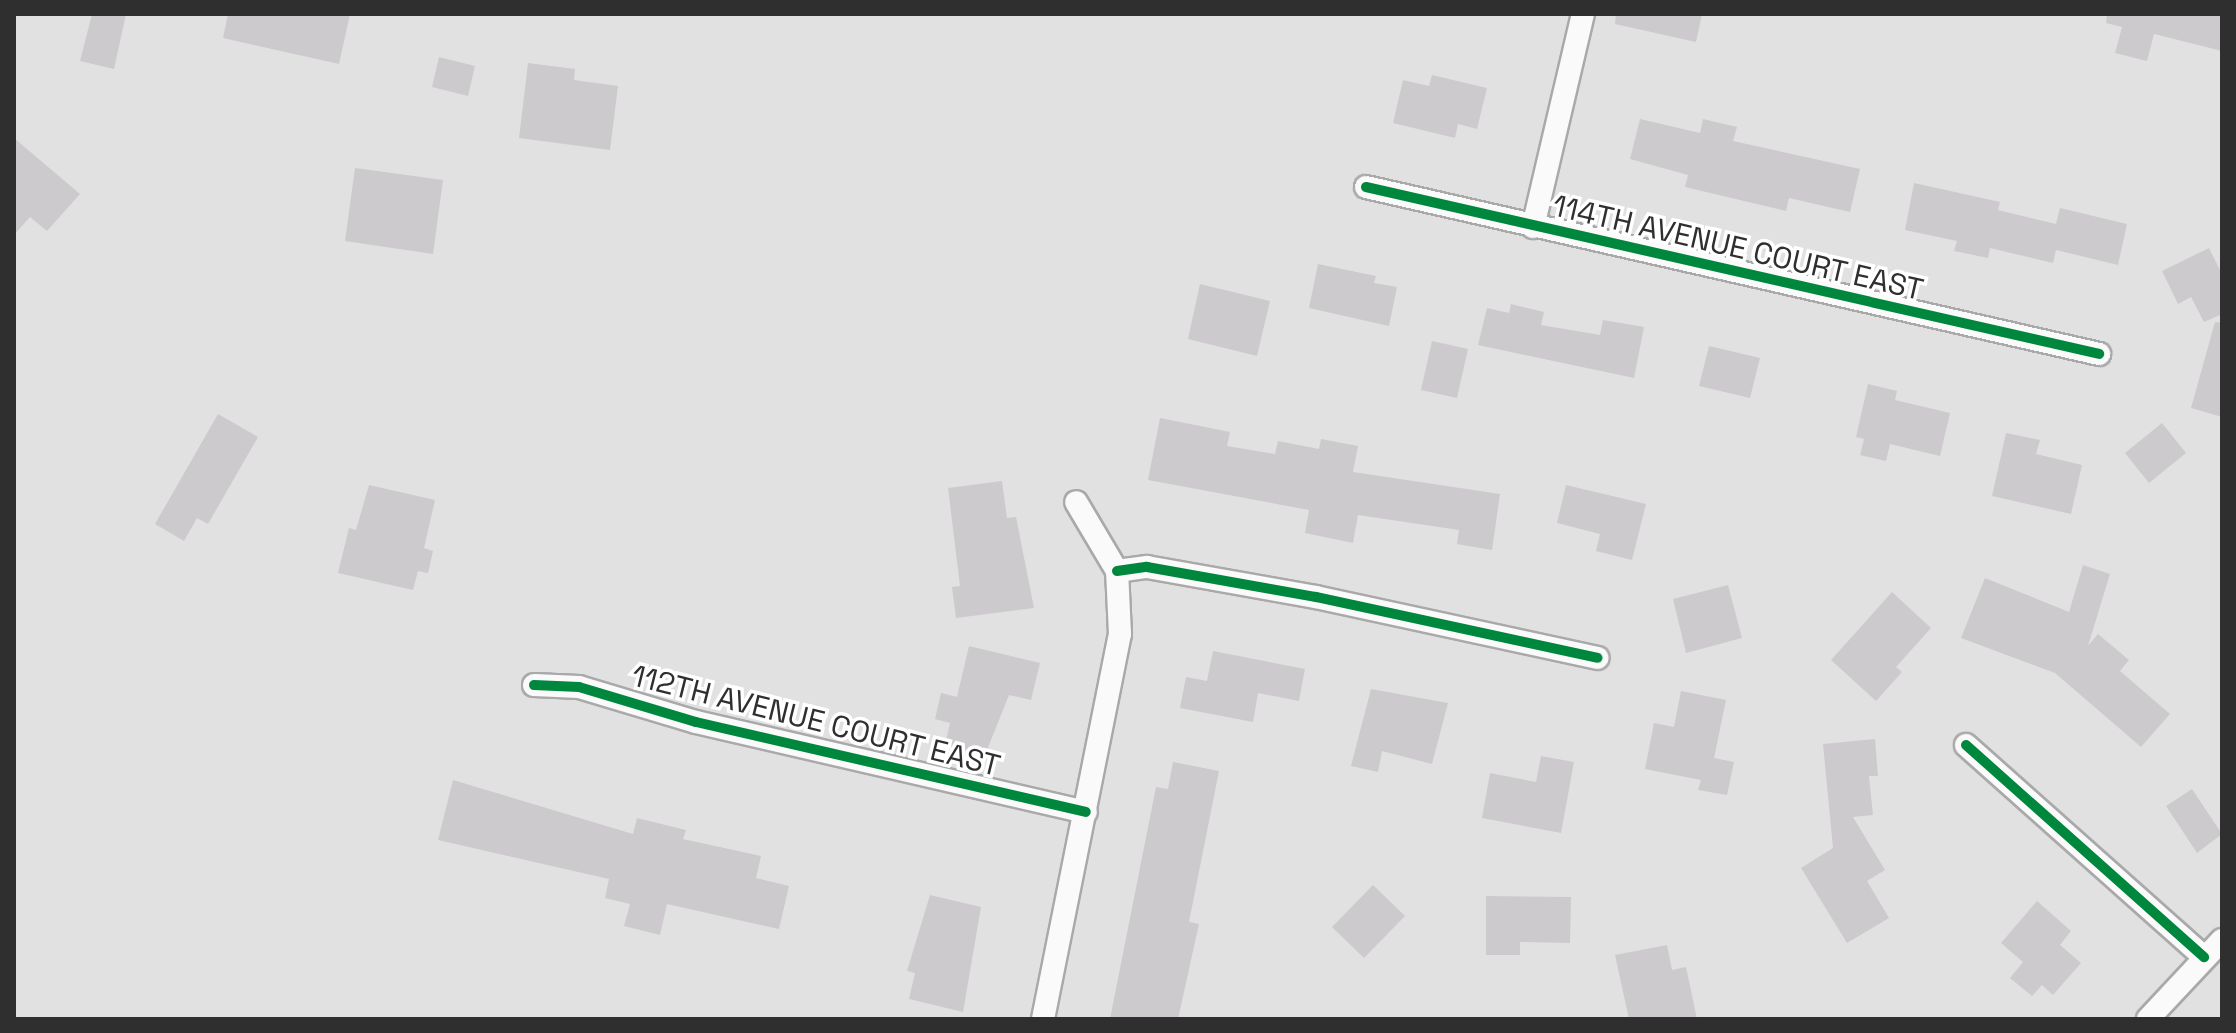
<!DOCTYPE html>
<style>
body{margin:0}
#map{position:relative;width:2236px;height:1033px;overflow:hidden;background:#e2e1e2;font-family:"Space Grotesk",sans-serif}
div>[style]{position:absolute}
.building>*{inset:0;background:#cccacc}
.roads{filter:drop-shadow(2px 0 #aaa9aa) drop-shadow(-2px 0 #aaa9aa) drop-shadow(0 2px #aaa9aa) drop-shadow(0 -2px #aaa9aa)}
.street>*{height:22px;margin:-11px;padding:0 11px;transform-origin:11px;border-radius:11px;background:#fbfafb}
.cycleway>*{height:10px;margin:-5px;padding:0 5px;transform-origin:5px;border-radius:5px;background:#00873e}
span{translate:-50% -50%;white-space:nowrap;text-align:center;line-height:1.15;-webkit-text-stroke:7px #fff;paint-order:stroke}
.street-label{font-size:30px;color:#302f30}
.frame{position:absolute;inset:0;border:16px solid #302f30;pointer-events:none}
</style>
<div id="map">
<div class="building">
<div style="clip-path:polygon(92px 14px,126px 14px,114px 69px,80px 61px)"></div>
<div style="clip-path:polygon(228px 14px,350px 14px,339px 64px,223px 38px)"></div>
<div style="clip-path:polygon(1616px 14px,1702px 14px,1696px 42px,1615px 24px)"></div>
<div style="clip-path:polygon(2107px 14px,2222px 14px,2222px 51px,2154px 34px,2147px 61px,2115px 53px,2122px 27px,2106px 23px)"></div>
<div style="clip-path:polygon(439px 57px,475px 66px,468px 96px,432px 87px)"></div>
<div style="clip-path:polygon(528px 63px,575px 69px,574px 80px,618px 86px,610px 150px,519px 138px)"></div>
<div style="clip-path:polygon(1432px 75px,1487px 88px,1477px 129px,1458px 124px,1455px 138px,1393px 123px,1403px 80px,1429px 86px)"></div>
<div style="clip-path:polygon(1640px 119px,1700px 133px,1703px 119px,1737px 127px,1733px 141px,1860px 169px,1850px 212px,1789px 198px,1786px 211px,1685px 187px,1688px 175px,1630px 159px)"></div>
<div style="clip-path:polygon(14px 138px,80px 194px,47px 231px,30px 217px,14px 235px)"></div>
<div style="clip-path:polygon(355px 168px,443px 180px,433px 254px,345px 241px)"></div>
<div style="clip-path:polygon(1914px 183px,2000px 202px,1998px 210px,2056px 224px,2060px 208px,2127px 224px,2118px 265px,2056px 250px,2053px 263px,1990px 248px,1988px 258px,1954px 251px,1957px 241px,1905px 230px)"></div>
<div style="clip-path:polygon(2209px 248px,2222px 274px,2222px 314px,2204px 322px,2191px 297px,2178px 304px,2162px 271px)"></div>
<div style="clip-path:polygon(1318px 264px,1376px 276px,1374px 283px,1397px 287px,1389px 326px,1309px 308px)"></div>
<div style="clip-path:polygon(1200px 284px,1270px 301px,1257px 356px,1188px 339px)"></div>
<div style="clip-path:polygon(1511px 304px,1544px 312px,1541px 325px,1600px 335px,1603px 320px,1644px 327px,1634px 378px,1478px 345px,1487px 308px,1509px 313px)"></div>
<div style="clip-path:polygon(2215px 322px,2222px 323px,2222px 417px,2191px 408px)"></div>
<div style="clip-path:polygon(1432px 341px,1468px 349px,1457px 398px,1421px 390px)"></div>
<div style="clip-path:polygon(1709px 346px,1760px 358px,1750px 398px,1699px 386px)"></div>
<div style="clip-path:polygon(1868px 384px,1897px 391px,1895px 400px,1950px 413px,1940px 456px,1890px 444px,1886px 461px,1860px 455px,1864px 439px,1856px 437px)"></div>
<div style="clip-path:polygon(218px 414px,258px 437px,208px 524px,197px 518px,184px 541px,155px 524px)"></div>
<div style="clip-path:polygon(1160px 418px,1230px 432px,1227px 446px,1275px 454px,1278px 441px,1319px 449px,1321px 439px,1358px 446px,1353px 472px,1500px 494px,1492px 550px,1457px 544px,1459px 530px,1358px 515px,1353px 543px,1305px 533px,1309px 510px,1148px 480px)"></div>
<div style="clip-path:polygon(2162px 423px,2186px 453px,2149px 483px,2125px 453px)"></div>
<div style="clip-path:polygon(2006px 433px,2040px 440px,2036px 454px,2082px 465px,2071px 514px,1992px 496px)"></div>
<div style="clip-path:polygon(1002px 481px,1007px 518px,1016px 517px,1034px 608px,956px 618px,952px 587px,960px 586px,948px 488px)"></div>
<div style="clip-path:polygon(369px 485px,435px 500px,424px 548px,433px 551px,428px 573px,418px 571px,413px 590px,338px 573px,349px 528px,356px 530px)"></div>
<div style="clip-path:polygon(1566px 485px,1646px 504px,1632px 560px,1596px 551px,1600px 534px,1557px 523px)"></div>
<div style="clip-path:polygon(2083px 565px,2110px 574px,2088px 646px,2098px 634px,2129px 660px,2120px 671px,2170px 714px,2141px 747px,2055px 673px,1961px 638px,1985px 578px,2069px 612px)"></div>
<div style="clip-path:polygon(1728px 585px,1742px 638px,1686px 653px,1673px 599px)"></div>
<div style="clip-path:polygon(1892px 592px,1931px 628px,1896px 667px,1902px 672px,1876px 701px,1831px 660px)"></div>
<div style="clip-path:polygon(969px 646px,1040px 663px,1031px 700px,1009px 695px,985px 755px,945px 746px,950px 723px,935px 719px,941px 693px,957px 697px)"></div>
<div style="clip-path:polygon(1213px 651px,1305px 669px,1299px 701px,1258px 693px,1253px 722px,1180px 708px,1186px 677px,1207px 681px)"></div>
<div style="clip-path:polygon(1371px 689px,1448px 703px,1432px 764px,1382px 751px,1378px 772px,1351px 766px)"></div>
<div style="clip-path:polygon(1681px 691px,1726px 700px,1714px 758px,1734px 762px,1727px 795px,1698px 790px,1701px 780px,1645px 769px,1654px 723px,1674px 727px)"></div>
<div style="clip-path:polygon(1875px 739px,1878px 776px,1869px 776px,1873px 815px,1853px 817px,1885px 870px,1867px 881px,1889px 918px,1847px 943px,1801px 868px,1833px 848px,1823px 744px)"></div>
<div style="clip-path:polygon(1541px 756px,1574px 762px,1561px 833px,1482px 818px,1490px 773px,1536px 782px)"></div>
<div style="clip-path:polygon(1173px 762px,1219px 771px,1189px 922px,1199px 924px,1178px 1019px,1110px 1019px,1156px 787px,1168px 789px)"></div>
<div style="clip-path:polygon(453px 780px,633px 834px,637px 818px,686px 830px,683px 839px,761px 856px,756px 878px,789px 886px,779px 929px,667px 904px,660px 935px,624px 926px,630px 904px,605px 898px,609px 879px,438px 840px)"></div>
<div style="clip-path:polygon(2192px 789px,2222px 834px,2197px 853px,2166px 806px)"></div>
<div style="clip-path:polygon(1373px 885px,1405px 916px,1364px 958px,1332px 927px)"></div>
<div style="clip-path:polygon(930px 895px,981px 907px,963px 1012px,909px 999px,915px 973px,907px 971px)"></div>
<div style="clip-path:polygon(1486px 896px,1571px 897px,1570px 943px,1520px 942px,1520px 955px,1486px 955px)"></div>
<div style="clip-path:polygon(2037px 901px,2071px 931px,2060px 945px,2081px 963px,2053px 995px,2042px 985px,2032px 996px,2010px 978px,2023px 962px,2001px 943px)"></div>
<div style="clip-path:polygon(1667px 945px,1672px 970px,1686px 967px,1697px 1019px,1629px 1019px,1615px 955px)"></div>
</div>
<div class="roads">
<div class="street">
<div style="left:1366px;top:187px;width:752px;rotate:12.83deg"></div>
<div style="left:1533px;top:227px;width:219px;rotate:-76.8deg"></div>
<div style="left:1117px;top:571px;width:30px;rotate:-8deg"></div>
<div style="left:1147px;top:567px;width:172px;rotate:10.1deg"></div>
<div style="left:1316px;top:597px;width:288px;rotate:12.2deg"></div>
<div style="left:534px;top:685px;width:45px;rotate:2.5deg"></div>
<div style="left:579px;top:687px;width:122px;rotate:16.7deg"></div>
<div style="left:696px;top:722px;width:400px;rotate:13deg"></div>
<div style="left:1966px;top:745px;width:319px;rotate:41.7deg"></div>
<div style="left:1043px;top:1019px;width:393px;rotate:-78.7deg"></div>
<div style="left:1120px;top:634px;width:63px;rotate:-92.7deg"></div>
<div style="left:1117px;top:571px;width:80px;rotate:-120.7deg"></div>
<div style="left:2148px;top:1019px;width:108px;rotate:-46.9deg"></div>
</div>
</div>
<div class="cycleway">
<div style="left:1366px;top:187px;width:752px;rotate:12.83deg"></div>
<div style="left:1117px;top:571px;width:30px;rotate:-8deg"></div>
<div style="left:1147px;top:567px;width:172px;rotate:10.1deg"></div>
<div style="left:1316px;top:597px;width:288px;rotate:12.2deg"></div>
<div style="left:534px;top:685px;width:45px;rotate:2.5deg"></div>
<div style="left:579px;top:687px;width:122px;rotate:16.7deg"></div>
<div style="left:696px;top:722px;width:400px;rotate:13deg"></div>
<div style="left:1966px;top:745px;width:319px;rotate:41.7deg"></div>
</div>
<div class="street-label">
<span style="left:1738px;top:248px;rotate:13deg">114TH AVENUE COURT EAST</span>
<span style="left:816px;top:721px;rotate:14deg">112TH AVENUE COURT EAST</span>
</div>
<div class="frame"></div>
</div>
